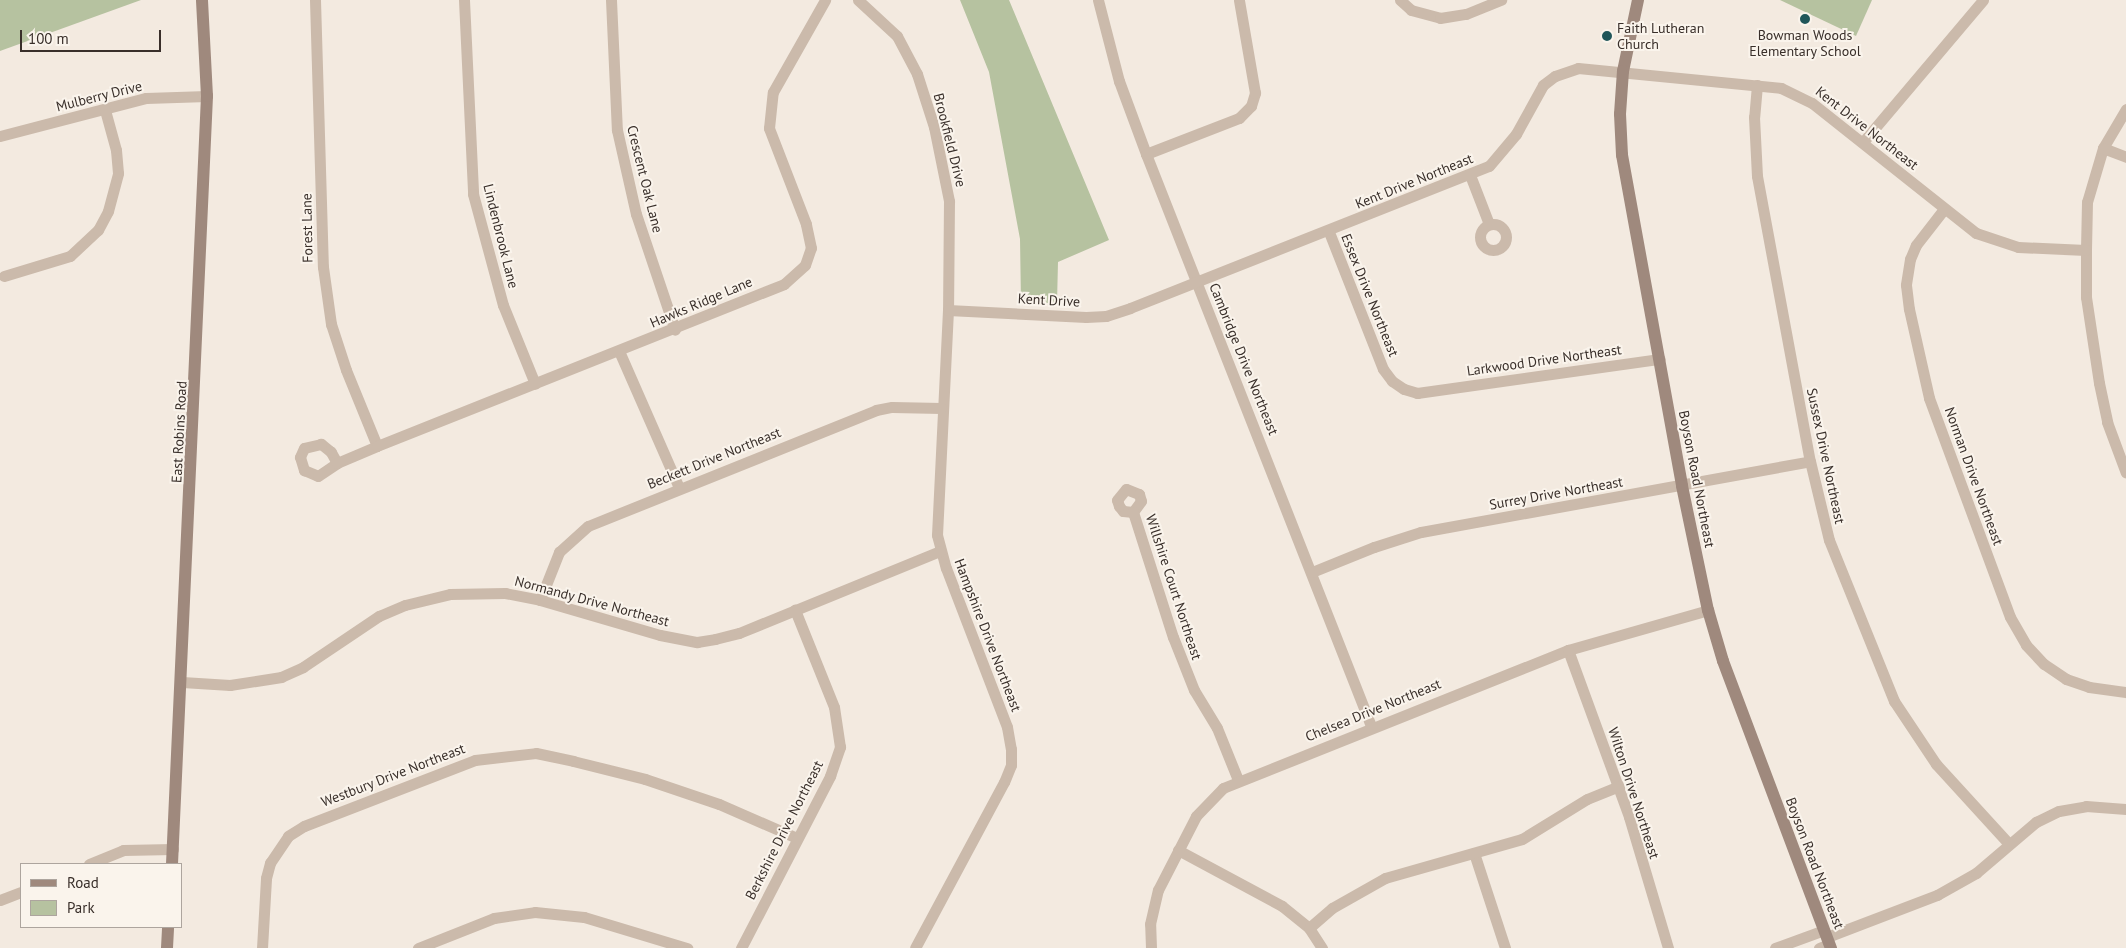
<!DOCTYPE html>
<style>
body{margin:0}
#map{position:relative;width:2126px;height:948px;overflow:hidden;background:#f3eae0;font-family:"PT Sans",sans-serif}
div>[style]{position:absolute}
.green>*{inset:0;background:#b6c2a0}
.street>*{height:11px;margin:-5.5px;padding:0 5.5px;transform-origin:5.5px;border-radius:5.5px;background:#cbbaab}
.street>.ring{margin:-5.5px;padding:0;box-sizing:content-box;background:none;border:11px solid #cbbaab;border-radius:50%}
.secondary>*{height:12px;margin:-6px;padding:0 6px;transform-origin:6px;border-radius:6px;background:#9f897d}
.dots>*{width:14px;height:14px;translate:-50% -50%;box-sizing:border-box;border:2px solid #faf4ec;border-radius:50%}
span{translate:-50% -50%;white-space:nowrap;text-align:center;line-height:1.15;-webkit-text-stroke:4px #faf4ec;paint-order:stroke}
.poi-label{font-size:14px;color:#392f2a}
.left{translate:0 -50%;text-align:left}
.street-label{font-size:14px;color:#392f2a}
.legend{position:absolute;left:20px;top:863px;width:162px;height:65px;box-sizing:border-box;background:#faf4ec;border:1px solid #ada59e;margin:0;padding:6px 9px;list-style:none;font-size:15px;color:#392f2a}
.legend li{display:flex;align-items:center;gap:10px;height:25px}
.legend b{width:25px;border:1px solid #ada59e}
.scale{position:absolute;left:20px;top:30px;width:141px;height:22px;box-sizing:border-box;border:2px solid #392f2a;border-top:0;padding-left:6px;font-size:15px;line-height:18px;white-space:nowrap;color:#392f2a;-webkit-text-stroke:4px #faf4ec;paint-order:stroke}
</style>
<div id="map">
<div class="green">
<div style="clip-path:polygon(0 0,141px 0,0 51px)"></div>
<div style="clip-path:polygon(960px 0,1009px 0,1109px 240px,1058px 262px,1057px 303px,1021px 303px,1020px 239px,989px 72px)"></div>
<div style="clip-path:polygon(1780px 0,1872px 0,1856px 36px)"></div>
</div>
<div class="street">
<div style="left:315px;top:0;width:267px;rotate:88.3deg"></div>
<div style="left:323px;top:267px;width:58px;rotate:82deg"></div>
<div style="left:331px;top:324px;width:48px;rotate:71.9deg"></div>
<div style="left:346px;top:370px;width:82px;rotate:67.8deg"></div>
<div style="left:464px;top:0;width:194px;rotate:87.3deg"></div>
<div style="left:473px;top:194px;width:115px;rotate:74.9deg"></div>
<div style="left:503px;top:305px;width:85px;rotate:67.9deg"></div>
<div style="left:611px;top:0;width:130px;rotate:87.4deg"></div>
<div style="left:617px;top:130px;width:86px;rotate:77.3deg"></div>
<div style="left:636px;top:214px;width:122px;rotate:71.4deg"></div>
<div style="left:858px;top:0;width:53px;rotate:42.7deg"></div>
<div style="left:897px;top:36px;width:43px;rotate:62.2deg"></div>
<div style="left:917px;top:74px;width:56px;rotate:72.2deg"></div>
<div style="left:934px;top:127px;width:76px;rotate:78.5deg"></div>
<div style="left:949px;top:201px;width:109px;rotate:90.5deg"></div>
<div style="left:948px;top:310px;width:225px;rotate:92.8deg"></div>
<div style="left:937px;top:535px;width:34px;rotate:75deg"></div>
<div style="left:946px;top:568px;width:170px;rotate:69deg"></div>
<div style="left:1007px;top:727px;width:22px;rotate:80deg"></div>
<div style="left:1011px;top:749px;width:16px;rotate:90deg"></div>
<div style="left:1011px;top:765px;width:18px;rotate:112deg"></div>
<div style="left:1004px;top:782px;width:188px;rotate:118.2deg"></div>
<div style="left:1098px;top:0;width:84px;rotate:75.5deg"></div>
<div style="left:1119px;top:81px;width:78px;rotate:69.7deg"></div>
<div style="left:1146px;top:154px;width:615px;rotate:68.53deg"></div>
<div style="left:1400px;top:0;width:15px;rotate:42deg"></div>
<div style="left:1411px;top:10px;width:30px;rotate:15deg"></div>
<div style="left:1440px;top:18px;width:26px;rotate:-9deg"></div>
<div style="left:1466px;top:14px;width:38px;rotate:-22deg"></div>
<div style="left:1757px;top:85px;width:32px;rotate:95deg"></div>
<div style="left:1754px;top:117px;width:59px;rotate:87.1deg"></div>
<div style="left:1757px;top:176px;width:290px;rotate:79.5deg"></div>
<div style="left:1810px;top:461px;width:81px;rotate:76.5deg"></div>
<div style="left:1829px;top:540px;width:174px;rotate:68deg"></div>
<div style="left:1894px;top:701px;width:76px;rotate:56.3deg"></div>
<div style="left:1936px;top:764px;width:108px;rotate:47.6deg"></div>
<div style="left:2126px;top:109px;width:45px;rotate:120.5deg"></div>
<div style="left:2103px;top:148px;width:56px;rotate:106.5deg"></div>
<div style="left:2087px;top:202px;width:48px;rotate:91.2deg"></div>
<div style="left:2086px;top:250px;width:47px;rotate:90deg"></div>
<div style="left:2086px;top:297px;width:87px;rotate:81.4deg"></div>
<div style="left:2099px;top:383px;width:40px;rotate:78deg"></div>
<div style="left:2107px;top:422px;width:54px;rotate:69.6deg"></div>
<div style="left:0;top:136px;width:151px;rotate:-14.6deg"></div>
<div style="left:146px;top:98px;width:61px;rotate:-1.9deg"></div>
<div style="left:1863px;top:142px;width:186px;rotate:-49.8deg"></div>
<div style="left:2103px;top:148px;width:25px;rotate:21deg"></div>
<div style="left:1146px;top:154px;width:100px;rotate:-21.2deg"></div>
<div style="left:1239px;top:118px;width:17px;rotate:-45deg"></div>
<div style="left:1251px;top:106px;width:14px;rotate:-73deg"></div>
<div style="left:1255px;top:93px;width:94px;rotate:-99.8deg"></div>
<div style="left:1470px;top:175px;width:53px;rotate:68.8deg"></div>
<div style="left:1944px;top:209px;width:46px;rotate:127.9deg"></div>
<div style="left:1916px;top:245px;width:15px;rotate:113deg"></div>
<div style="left:1910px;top:259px;width:26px;rotate:99deg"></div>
<div style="left:1906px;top:285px;width:24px;rotate:83deg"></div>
<div style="left:1909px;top:309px;width:91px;rotate:77.3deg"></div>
<div style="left:1929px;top:398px;width:233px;rotate:69.7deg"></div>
<div style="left:2010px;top:617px;width:32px;rotate:60deg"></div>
<div style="left:2026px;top:645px;width:26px;rotate:47deg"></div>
<div style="left:2044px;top:664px;width:27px;rotate:34deg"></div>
<div style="left:2066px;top:679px;width:24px;rotate:19deg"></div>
<div style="left:2089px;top:687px;width:37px;rotate:8deg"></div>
<div class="ring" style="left:1480px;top:224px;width:15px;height:15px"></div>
<div style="left:1329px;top:232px;width:147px;rotate:68.5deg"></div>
<div style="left:1383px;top:369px;width:15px;rotate:53deg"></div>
<div style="left:1392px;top:381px;width:14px;rotate:34deg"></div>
<div style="left:1404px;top:389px;width:14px;rotate:17deg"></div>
<div style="left:1417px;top:393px;width:245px;rotate:-8deg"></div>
<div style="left:4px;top:276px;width:69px;rotate:-16.9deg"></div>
<div style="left:70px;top:256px;width:38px;rotate:-43deg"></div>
<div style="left:98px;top:230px;width:21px;rotate:-62deg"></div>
<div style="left:108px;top:211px;width:39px;rotate:-75deg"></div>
<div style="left:118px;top:173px;width:23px;rotate:-95deg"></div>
<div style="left:116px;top:150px;width:41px;rotate:-105.4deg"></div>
<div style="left:948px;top:310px;width:138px;rotate:2.9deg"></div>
<div style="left:1086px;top:317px;width:20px;rotate:-3deg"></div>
<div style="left:1106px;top:316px;width:25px;rotate:-18deg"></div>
<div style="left:1130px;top:308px;width:386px;rotate:-21.6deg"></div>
<div style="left:1489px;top:166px;width:42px;rotate:-49.8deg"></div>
<div style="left:1516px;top:134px;width:56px;rotate:-61.1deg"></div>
<div style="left:1543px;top:85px;width:15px;rotate:-37deg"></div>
<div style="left:1555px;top:76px;width:24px;rotate:-19deg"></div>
<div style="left:1578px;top:68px;width:204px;rotate:5.6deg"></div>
<div style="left:1781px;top:88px;width:34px;rotate:26deg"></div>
<div style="left:1812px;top:103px;width:209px;rotate:38.4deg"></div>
<div style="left:1976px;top:233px;width:44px;rotate:18.4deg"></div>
<div style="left:2018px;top:247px;width:68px;rotate:2.5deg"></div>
<div style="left:619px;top:351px;width:150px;rotate:66.3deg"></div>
<div style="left:337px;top:463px;width:13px;rotate:-119deg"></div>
<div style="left:331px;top:452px;width:13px;rotate:-141deg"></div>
<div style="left:321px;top:444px;width:17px;rotate:167deg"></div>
<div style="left:304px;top:448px;width:10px;rotate:114deg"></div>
<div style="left:300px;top:457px;width:14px;rotate:73deg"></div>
<div style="left:304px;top:470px;width:15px;rotate:23deg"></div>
<div style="left:318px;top:476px;width:23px;rotate:-34deg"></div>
<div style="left:337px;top:463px;width:43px;rotate:-23deg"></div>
<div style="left:377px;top:446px;width:438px;rotate:-21.7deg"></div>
<div style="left:784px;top:284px;width:28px;rotate:-42deg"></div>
<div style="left:805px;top:265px;width:18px;rotate:-71deg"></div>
<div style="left:811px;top:248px;width:25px;rotate:-102deg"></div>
<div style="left:806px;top:224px;width:103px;rotate:-111.1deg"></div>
<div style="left:769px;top:128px;width:36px;rotate:-84deg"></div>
<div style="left:773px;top:92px;width:106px;rotate:-60.5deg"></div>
<div style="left:1133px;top:512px;width:10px;rotate:-174deg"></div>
<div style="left:1123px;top:511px;width:6px;rotate:-129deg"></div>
<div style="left:1119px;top:506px;width:6px;rotate:-108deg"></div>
<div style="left:1117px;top:500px;width:14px;rotate:-51deg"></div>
<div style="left:1126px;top:489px;width:14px;rotate:21deg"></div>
<div style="left:1139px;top:494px;width:7px;rotate:74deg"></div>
<div style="left:1141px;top:501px;width:14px;rotate:126deg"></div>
<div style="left:1133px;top:512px;width:131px;rotate:72.3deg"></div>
<div style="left:1173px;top:637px;width:57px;rotate:68.4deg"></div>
<div style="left:1194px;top:690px;width:44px;rotate:58.8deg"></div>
<div style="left:1217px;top:728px;width:56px;rotate:68deg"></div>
<div style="left:1312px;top:572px;width:67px;rotate:-22deg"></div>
<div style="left:1374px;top:547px;width:49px;rotate:-17.7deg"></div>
<div style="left:1421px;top:532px;width:395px;rotate:-10.3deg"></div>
<div style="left:540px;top:600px;width:52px;rotate:-68.4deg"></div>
<div style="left:559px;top:552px;width:39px;rotate:-42deg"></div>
<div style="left:588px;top:526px;width:310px;rotate:-21.9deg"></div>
<div style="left:876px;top:410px;width:16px;rotate:-11deg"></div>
<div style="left:892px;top:407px;width:49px;rotate:1.2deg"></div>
<div style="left:1568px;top:650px;width:178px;rotate:69.9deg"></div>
<div style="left:1629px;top:817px;width:137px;rotate:73.4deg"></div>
<div style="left:182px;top:682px;width:48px;rotate:3.6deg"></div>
<div style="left:230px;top:685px;width:52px;rotate:-8.9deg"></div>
<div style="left:281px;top:677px;width:24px;rotate:-24deg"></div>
<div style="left:303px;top:667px;width:92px;rotate:-33.9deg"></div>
<div style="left:379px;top:616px;width:28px;rotate:-23deg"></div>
<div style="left:405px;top:605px;width:46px;rotate:-13.7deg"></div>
<div style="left:450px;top:594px;width:55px;rotate:-1deg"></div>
<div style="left:505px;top:593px;width:36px;rotate:11deg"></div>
<div style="left:540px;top:600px;width:125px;rotate:16.3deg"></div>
<div style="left:660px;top:635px;width:38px;rotate:11deg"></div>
<div style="left:697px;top:642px;width:18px;rotate:-9deg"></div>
<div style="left:715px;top:639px;width:25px;rotate:-14deg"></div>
<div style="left:739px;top:633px;width:217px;rotate:-22.2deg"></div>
<div style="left:1178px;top:850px;width:118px;rotate:28.3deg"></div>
<div style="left:1282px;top:906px;width:35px;rotate:39deg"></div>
<div style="left:1309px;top:928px;width:24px;rotate:57deg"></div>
<div style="left:1474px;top:853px;width:100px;rotate:71.9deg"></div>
<div style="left:89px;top:864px;width:37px;rotate:-22deg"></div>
<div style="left:123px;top:850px;width:50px;rotate:-1.1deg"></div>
<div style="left:0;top:900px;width:22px;rotate:-21deg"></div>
<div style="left:1309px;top:928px;width:30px;rotate:-41deg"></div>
<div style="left:1332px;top:908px;width:61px;rotate:-29.5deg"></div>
<div style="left:1385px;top:878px;width:142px;rotate:-15.9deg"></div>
<div style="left:1522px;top:839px;width:76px;rotate:-31.6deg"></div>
<div style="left:1587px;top:799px;width:35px;rotate:-22deg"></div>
<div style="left:1827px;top:937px;width:118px;rotate:-20.9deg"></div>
<div style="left:1937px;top:895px;width:45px;rotate:-29.4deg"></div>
<div style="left:1976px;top:873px;width:79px;rotate:-40.4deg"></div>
<div style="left:2036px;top:822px;width:25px;rotate:-26deg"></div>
<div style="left:2059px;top:811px;width:27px;rotate:-10deg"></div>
<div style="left:2086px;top:806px;width:40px;rotate:4.3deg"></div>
<div style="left:262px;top:948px;width:70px;rotate:-86.7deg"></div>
<div style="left:266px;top:878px;width:16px;rotate:-75deg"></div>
<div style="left:270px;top:863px;width:32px;rotate:-56deg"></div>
<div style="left:288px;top:836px;width:19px;rotate:-32deg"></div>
<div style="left:304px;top:826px;width:183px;rotate:-21.1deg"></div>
<div style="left:475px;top:760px;width:61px;rotate:-6.5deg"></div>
<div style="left:536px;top:753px;width:38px;rotate:12deg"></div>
<div style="left:573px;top:761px;width:74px;rotate:14deg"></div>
<div style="left:645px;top:779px;width:78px;rotate:18.7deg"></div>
<div style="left:719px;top:804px;width:85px;rotate:23.6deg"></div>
<div style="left:418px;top:948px;width:82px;rotate:-21.5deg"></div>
<div style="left:494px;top:918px;width:41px;rotate:-8.3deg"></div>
<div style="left:535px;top:912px;width:49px;rotate:5.8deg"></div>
<div style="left:584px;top:917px;width:108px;rotate:16.8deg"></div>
<div style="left:741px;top:948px;width:194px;rotate:-62.6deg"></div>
<div style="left:830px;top:776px;width:31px;rotate:-71deg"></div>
<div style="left:840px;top:747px;width:40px;rotate:-98.5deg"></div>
<div style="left:834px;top:707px;width:105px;rotate:-111.9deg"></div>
<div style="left:1151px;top:948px;width:24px;rotate:-92deg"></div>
<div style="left:1150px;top:924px;width:35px;rotate:-77deg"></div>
<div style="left:1158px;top:890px;width:83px;rotate:-62.8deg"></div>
<div style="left:1196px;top:816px;width:39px;rotate:-46deg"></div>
<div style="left:1223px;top:788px;width:372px;rotate:-21.8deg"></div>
<div style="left:1568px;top:650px;width:146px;rotate:-15.9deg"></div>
<div style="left:1775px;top:948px;width:52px;rotate:-20.2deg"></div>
<div style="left:1819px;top:948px;width:11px;rotate:-22deg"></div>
</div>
<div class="secondary">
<div style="left:1638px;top:0;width:73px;rotate:101.9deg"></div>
<div style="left:1623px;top:71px;width:43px;rotate:94deg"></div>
<div style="left:1620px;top:114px;width:41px;rotate:87.2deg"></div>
<div style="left:1622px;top:155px;width:336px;rotate:79.7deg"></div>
<div style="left:1682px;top:486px;width:127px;rotate:78.2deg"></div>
<div style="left:1708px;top:610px;width:53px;rotate:73.6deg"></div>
<div style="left:1723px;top:661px;width:307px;rotate:69.4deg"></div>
<div style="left:172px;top:864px;width:769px;rotate:-87.39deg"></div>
<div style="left:207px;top:96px;width:96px;rotate:-93deg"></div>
<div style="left:167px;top:948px;width:21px;rotate:-87deg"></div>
</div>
<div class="dots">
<div style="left:1805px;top:19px;background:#20565a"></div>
<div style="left:1607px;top:36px;background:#20565a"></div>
</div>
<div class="poi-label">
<span class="left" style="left:1617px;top:36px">Faith Lutheran<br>Church</span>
<span style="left:1805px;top:43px">Bowman Woods<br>Elementary School</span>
</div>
<div class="street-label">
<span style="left:99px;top:96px;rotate:-14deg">Mulberry Drive</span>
<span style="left:1867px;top:128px;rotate:38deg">Kent Drive Northeast</span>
<span style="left:950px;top:140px;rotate:76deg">Brookfield Drive</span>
<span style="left:645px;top:179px;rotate:76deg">Crescent Oak Lane</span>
<span style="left:1414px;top:181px;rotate:-22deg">Kent Drive Northeast</span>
<span style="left:307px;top:228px;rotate:-91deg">Forest Lane</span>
<span style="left:501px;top:236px;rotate:76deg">Lindenbrook Lane</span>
<span style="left:1370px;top:295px;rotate:68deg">Essex Drive Northeast</span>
<span style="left:1049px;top:300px;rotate:3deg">Kent Drive</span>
<span style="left:701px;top:302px;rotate:-23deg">Hawks Ridge Lane</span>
<span style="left:1244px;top:359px;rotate:68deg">Cambridge Drive Northeast</span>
<span style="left:1544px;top:360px;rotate:-8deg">Larkwood Drive Northeast</span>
<span style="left:179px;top:432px;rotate:-87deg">East Robins Road</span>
<span style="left:1826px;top:456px;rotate:78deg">Sussex Drive Northeast</span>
<span style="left:714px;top:458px;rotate:-22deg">Beckett Drive Northeast</span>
<span style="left:1974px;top:476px;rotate:70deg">Norman Drive Northeast</span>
<span style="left:1697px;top:479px;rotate:79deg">Boyson Road Northeast</span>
<span style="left:1556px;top:493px;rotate:-10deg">Surrey Drive Northeast</span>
<span style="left:1174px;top:587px;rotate:72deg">Willshire Court Northeast</span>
<span style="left:592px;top:601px;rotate:15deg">Normandy Drive Northeast</span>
<span style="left:988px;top:635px;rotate:69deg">Hampshire Drive Northeast</span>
<span style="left:1373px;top:710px;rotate:-22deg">Chelsea Drive Northeast</span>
<span style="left:393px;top:775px;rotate:-21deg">Westbury Drive Northeast</span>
<span style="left:1634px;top:793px;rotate:72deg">Wilton Drive Northeast</span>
<span style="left:784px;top:830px;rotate:-63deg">Berkshire Drive Northeast</span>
<span style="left:1815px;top:863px;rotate:69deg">Boyson Road Northeast</span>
</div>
<ul class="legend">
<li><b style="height:6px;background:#9f897d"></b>Road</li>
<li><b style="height:14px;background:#b6c2a0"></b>Park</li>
</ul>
<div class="scale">100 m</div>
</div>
